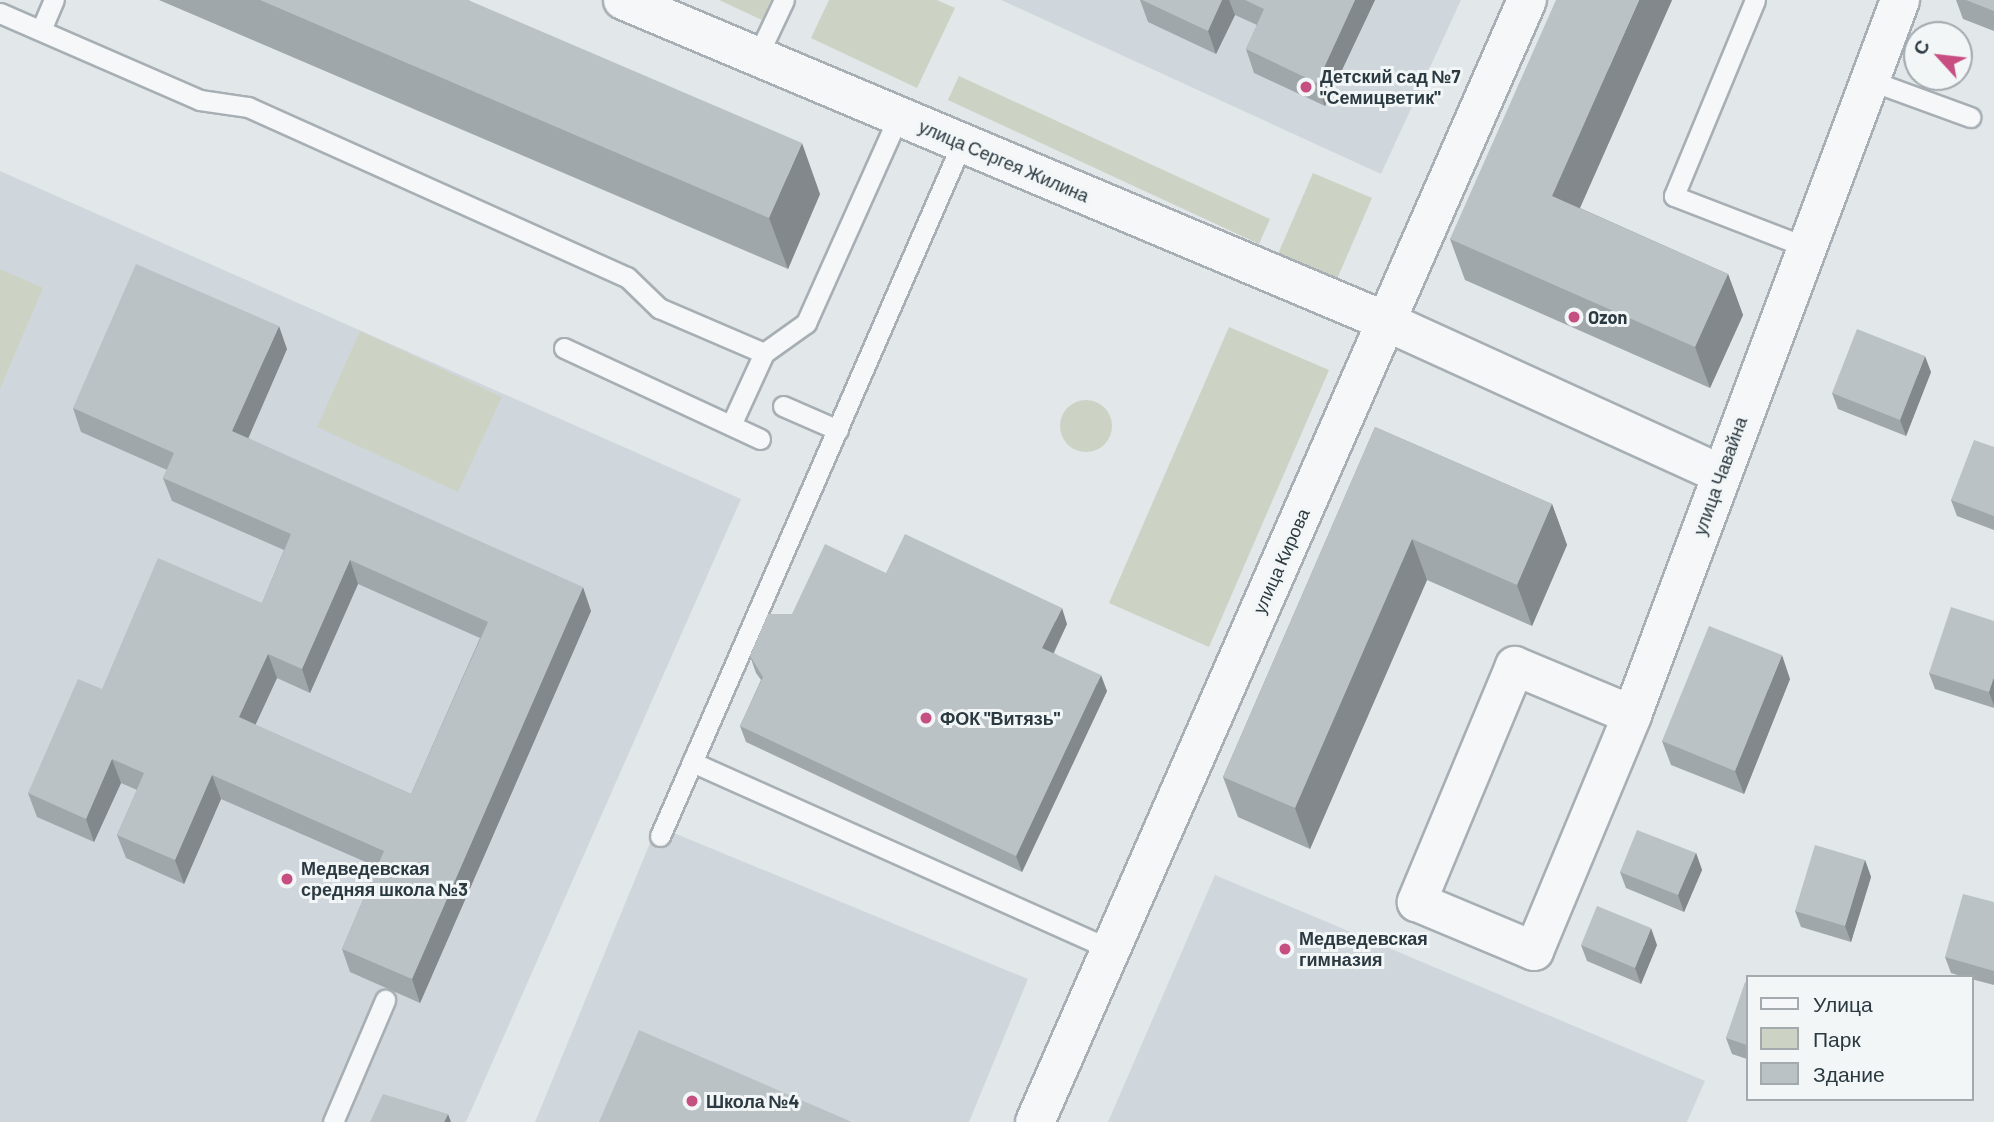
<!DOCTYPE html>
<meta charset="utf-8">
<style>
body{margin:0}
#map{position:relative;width:1994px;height:1122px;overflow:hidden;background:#e2e7ea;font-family:Barlow,sans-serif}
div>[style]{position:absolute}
.built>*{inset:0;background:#d0d7dc}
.green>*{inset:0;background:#ccd3c4}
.round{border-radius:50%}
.roads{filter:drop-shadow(2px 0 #a7afb4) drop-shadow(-2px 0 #a7afb4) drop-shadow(0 2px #a7afb4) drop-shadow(0 -2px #a7afb4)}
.lane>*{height:19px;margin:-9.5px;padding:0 9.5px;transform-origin:9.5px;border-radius:9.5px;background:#f5f7f8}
.street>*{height:38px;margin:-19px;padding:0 19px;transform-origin:19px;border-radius:19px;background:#f5f7f8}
.wall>*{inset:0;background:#a0a7aa}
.shaded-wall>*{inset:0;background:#82888b}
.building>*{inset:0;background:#bac2c6}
.dots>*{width:19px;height:19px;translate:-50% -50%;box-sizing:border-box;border:4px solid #f2f6f7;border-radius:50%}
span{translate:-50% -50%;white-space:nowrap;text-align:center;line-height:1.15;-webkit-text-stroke:6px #f2f6f7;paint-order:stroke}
.poi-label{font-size:18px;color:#2b3941;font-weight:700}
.left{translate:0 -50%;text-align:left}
.street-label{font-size:18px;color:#2b3941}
.legend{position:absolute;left:1746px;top:975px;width:228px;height:126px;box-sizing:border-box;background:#f2f6f7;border:2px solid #a2aaae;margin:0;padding:9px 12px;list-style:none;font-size:21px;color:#2b3941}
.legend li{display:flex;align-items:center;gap:14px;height:35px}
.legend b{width:35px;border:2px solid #a2aaae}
.north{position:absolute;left:1903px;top:21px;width:70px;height:70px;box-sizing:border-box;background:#f2f6f7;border:2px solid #a2aaae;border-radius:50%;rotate:297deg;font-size:19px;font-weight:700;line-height:28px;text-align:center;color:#2b3941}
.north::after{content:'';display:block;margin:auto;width:24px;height:32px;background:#c84e82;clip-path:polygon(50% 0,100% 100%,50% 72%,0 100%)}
</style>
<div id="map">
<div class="built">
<div style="clip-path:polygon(1001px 0,1461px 0,1381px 174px)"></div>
<div style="clip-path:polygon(0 171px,741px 499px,466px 1122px,0 1122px)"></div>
<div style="clip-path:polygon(657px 826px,1028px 979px,969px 1122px,535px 1122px)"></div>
<div style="clip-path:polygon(1215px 875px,1705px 1081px,1687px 1122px,1108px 1122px)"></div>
</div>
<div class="green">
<div style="clip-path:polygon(719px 0,771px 0,762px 20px)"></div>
<div style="clip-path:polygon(829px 0,937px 0,955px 8px,917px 88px,811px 38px)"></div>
<div style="clip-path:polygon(959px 76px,1270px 219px,1259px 244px,948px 100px)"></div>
<div style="clip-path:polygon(1313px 173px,1372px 198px,1337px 279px,1278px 254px)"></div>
<div style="clip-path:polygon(0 269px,43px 288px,0 389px)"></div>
<div style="clip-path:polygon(1229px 327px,1329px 370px,1209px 647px,1109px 603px)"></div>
<div style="clip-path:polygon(360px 331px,502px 397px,458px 492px,317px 427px)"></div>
<div class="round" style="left:1060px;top:400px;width:52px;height:52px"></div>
</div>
<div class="roads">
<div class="lane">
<div style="left:1755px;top:0;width:212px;rotate:112.5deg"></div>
<div style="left:1674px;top:196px;width:142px;rotate:21.1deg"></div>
<div style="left:0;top:13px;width:218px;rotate:23.5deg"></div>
<div style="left:200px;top:100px;width:49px;rotate:8.3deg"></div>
<div style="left:248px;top:107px;width:415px;rotate:24.2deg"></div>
<div style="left:627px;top:277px;width:45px;rotate:44.1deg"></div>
<div style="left:659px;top:308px;width:114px;rotate:23.2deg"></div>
<div style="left:764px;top:353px;width:52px;rotate:-35.5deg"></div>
<div style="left:806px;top:323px;width:226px;rotate:-65.9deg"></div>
<div style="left:41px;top:30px;width:33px;rotate:-67deg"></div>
<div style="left:757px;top:57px;width:63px;rotate:-64.7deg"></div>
<div style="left:1869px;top:80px;width:108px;rotate:20.1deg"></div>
<div style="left:564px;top:348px;width:216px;rotate:24.9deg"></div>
<div style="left:783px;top:406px;width:60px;rotate:23.6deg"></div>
<div style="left:731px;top:425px;width:79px;rotate:-65.4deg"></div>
<div style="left:692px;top:762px;width:459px;rotate:24.1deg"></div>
<div style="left:660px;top:836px;width:756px;rotate:-66.45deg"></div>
<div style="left:333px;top:1122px;width:133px;rotate:-66.9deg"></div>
</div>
<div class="street">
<div style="left:623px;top:0;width:827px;rotate:22.84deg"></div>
<div style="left:1385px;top:321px;width:368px;rotate:24.5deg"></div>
<div style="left:1632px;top:715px;width:127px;rotate:-157.3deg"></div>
<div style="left:1515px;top:666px;width:256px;rotate:112.6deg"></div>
<div style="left:1417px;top:902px;width:127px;rotate:22.7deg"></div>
<div style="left:1534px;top:951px;width:256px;rotate:-67.4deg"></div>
<div style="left:1632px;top:715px;width:764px;rotate:-69.45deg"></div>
<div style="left:1035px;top:1122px;width:1225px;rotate:-66.32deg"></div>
</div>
</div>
<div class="wall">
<div style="clip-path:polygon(159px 0,468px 0,820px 194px,788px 269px)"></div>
<div style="clip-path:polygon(1140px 0,1375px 0,1325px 106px,1254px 73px,1246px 49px,1257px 25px,1235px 15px,1216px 54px,1148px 22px)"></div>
<div style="clip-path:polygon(1672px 0,1580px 208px,1728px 274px,1743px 315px,1710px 388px,1465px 280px,1450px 239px)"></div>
<div style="clip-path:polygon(1956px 0,1994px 0,1994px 31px,1963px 19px)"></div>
<div style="clip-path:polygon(evenodd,287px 349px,248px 438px,591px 611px,420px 1003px,350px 972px,342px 949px,377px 867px,221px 799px,184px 884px,126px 858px,117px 835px,137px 790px,121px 783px,94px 842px,37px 817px,28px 793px,102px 689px,262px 603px,284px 550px,172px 501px,163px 478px,167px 470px,81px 432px,73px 408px,287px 349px,358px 584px,480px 638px,411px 794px,255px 725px,277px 678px,310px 693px,358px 584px)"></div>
<div style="clip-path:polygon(1931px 372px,1906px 436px,1838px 409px,1832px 393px)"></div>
<div style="clip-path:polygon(1375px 427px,1552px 504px,1567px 545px,1532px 626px,1427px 580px,1310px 849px,1238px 817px,1223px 777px)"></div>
<div style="clip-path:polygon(1994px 447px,1994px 530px,1957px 516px,1951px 500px)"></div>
<div style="clip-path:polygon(886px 573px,1067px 624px,1054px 653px,1107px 691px,1022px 872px,746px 742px,740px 726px,761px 680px,756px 673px,750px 656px,792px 614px)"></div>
<div style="clip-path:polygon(1994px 621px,1994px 708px,1935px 689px,1929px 673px)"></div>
<div style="clip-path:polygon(1790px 679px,1744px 794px,1671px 765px,1662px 741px)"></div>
<div style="clip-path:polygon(1696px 853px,1702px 870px,1684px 912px,1626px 888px,1620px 872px)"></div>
<div style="clip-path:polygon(1865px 860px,1871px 877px,1851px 942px,1801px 927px,1795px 911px)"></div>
<div style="clip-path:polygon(1994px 902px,1994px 985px,1971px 979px,1971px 977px,1964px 977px,1951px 973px,1945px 957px)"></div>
<div style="clip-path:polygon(1581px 945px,1657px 945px,1641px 984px,1587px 961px)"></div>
<div style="clip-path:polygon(1747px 983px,1747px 1059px,1732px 1054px,1726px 1038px)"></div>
</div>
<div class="shaded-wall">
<div style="clip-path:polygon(1222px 0,1229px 0,1235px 15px,1216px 54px,1208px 31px)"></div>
<div style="clip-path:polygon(1355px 0,1375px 0,1325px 106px,1317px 83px)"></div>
<div style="clip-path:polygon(1639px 0,1672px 0,1567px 237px,1552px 196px)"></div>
<div style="clip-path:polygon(802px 143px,820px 194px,788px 269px,769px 218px)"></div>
<div style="clip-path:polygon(1728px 274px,1743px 315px,1710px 388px,1695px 347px)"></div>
<div style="clip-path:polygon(279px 326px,287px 349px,241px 455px,232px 431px)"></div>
<div style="clip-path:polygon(1925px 356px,1931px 372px,1906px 436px,1900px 420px)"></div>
<div style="clip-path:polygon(1552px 504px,1567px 545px,1532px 626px,1517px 585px)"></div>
<div style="clip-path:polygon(1412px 539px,1427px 580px,1310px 849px,1295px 808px)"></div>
<div style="clip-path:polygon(350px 560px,358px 584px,310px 693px,302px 669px)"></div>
<div style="clip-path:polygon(583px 587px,591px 611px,420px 1003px,412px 979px)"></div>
<div style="clip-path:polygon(1062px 608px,1067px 624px,1048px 664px,1042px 648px)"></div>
<div style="clip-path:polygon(268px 654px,277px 678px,248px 741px,239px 717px)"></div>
<div style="clip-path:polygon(1782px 655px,1790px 679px,1744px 794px,1735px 771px)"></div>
<div style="clip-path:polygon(1101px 675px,1107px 691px,1022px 872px,1016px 856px)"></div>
<div style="clip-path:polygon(1994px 677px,1994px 706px,1989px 692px)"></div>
<div style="clip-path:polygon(112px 759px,121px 783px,94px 842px,86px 819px)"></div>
<div style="clip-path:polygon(212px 775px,221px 799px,184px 884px,175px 860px)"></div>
<div style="clip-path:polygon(1696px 853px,1702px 870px,1684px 912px,1678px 895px)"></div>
<div style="clip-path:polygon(1865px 860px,1871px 877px,1851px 942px,1845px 926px)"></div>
<div style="clip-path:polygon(1651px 928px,1657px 945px,1641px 984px,1635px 968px)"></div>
<div style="clip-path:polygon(448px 1114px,451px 1122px,444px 1122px)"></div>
</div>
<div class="building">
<div style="clip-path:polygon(260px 0,468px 0,802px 143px,769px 218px)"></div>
<div style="clip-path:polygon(1142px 0,1222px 0,1208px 31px)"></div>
<div style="clip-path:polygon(1245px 0,1355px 0,1317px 83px,1246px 49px,1264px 9px)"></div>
<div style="clip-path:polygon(1556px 0,1639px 0,1552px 196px,1728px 274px,1695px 347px,1450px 239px)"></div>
<div style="clip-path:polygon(1966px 0,1994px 0,1994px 11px)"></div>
<div style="clip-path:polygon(evenodd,136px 264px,279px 326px,232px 431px,583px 587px,412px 979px,342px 949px,384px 851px,212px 775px,175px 860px,117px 835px,144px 773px,112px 759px,86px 819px,28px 793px,78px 679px,102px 689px,158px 558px,262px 603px,291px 534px,163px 478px,174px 453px,73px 408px,136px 264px,350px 560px,488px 622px,411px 794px,239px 717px,268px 654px,302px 669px,350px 560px)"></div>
<div style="clip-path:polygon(1857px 329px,1925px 356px,1900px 420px,1832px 393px)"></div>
<div style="clip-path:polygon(1375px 427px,1552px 504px,1517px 585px,1412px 539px,1295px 808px,1223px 777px)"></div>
<div style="clip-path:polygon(1974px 440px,1994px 447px,1994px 516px,1951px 500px)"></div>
<div style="clip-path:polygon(905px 534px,1062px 608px,1042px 648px,1101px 675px,1016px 856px,740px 726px,763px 677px,750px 656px,768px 614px,792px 614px,825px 544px,886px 573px)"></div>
<div style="clip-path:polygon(1951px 607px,1994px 621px,1994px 677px,1989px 692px,1929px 673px)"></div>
<div style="clip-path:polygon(1709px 626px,1782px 655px,1735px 771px,1662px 741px)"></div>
<div style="clip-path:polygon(1637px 830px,1696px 853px,1678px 895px,1620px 872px)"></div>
<div style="clip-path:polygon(1815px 845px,1865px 860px,1845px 926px,1795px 911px)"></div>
<div style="clip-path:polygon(1963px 894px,1994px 902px,1994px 971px,1945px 957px)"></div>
<div style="clip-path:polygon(1597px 906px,1651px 928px,1635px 968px,1581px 945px)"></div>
<div style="clip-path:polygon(1745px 982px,1747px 983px,1747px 1045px,1726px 1038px)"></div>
<div style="clip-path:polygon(639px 1030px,852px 1122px,599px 1122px)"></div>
<div style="clip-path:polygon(383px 1094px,448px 1114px,444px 1122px,370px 1122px)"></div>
</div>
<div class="dots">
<div style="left:1306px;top:87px;background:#c84e82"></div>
<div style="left:1574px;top:317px;background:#c84e82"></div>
<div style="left:926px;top:718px;background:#c84e82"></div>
<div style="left:287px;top:879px;background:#c84e82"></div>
<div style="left:1285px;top:949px;background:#c84e82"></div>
<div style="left:692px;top:1101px;background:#c84e82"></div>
</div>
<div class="poi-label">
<span class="left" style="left:1320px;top:87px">Детский сад №7<br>"Семицветик"</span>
<span class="left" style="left:1588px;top:317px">Ozon</span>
<span class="left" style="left:940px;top:718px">ФОК "Витязь"</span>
<span class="left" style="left:301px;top:879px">Медведевская<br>средняя школа №3</span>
<span class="left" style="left:1299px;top:949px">Медведевская<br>гимназия</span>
<span class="left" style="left:706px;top:1101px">Школа №4</span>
</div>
<div class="street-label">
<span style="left:1004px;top:161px;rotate:23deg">улица Сергея Жилина</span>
<span style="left:1720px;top:476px;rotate:-70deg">улица Чавайна</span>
<span style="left:1281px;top:561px;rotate:-66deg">улица Кирова</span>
</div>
<ul class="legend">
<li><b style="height:9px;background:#f5f7f8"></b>Улица</li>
<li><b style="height:19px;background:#ccd3c4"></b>Парк</li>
<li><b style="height:19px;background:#bac2c6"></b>Здание</li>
</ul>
<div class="north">С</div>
</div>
